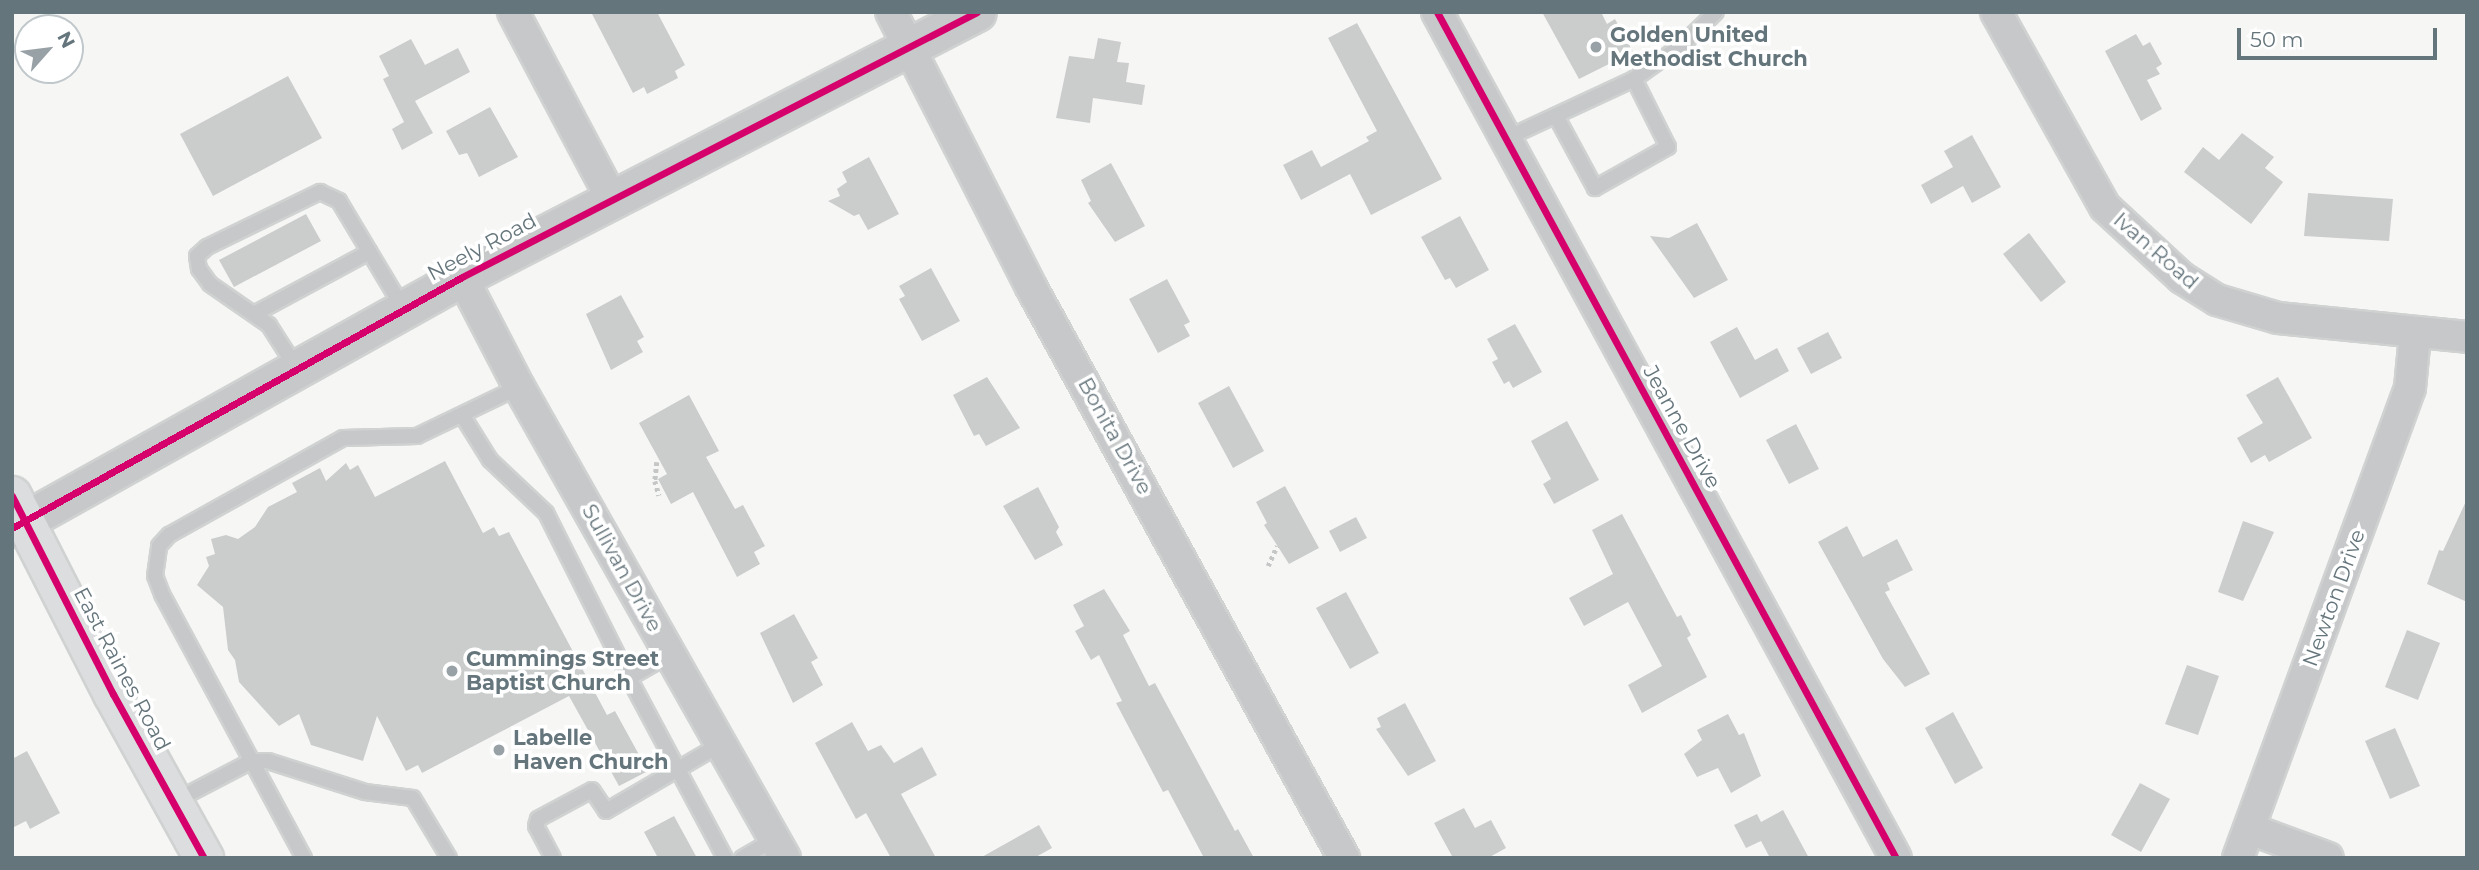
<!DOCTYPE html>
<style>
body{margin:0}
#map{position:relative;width:2479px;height:870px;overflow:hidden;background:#f6f6f5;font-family:Montserrat,sans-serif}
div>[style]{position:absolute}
.building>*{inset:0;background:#cbcdcd}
.path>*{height:4.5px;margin-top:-2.25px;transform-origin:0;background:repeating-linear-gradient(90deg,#c5c6c6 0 3.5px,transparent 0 7px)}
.roads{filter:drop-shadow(2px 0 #d0d2d2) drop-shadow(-2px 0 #d0d2d2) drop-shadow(0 2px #d0d2d2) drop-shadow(0 -2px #d0d2d2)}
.service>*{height:14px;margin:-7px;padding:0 7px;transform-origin:7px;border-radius:7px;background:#c6c8c9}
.minor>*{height:30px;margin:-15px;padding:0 15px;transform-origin:15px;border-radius:15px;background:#c6c8c9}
.tertiary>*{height:37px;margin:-18.5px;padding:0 18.5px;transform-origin:18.5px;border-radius:18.5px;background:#c6c8c9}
.secondary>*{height:38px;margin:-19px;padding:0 19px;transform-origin:19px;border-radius:19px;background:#dcddde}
.cycleway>*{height:7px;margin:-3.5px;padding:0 3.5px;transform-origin:3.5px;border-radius:3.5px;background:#d6006c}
.dots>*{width:19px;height:19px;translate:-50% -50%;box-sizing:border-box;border:4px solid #fff;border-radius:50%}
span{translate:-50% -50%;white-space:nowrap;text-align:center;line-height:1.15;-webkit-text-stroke:7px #fff;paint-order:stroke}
.poi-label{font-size:21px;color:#65757c;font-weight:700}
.left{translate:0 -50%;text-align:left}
.street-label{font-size:21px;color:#65757c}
.frame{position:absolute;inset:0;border:14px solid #65757c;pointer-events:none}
.north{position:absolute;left:14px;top:14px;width:70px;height:70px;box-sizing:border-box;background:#fff;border:2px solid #c1c8cb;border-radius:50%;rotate:62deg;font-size:19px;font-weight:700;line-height:28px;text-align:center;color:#65757c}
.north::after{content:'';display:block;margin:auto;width:24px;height:32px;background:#98a2a6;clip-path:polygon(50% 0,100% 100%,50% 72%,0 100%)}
.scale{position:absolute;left:2237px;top:28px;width:200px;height:32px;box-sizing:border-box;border:4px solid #65757c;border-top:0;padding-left:9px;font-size:21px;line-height:24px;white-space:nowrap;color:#65757c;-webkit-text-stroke:5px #fff;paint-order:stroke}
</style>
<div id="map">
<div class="building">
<div style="clip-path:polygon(591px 12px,657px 12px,685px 65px,675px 71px,678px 78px,647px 94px,644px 87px,633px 93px)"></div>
<div style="clip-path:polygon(1542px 12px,1601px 12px,1607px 24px,1615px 19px,1633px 52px,1579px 79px)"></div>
<div style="clip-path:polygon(1357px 23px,1442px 179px,1371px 215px,1350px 174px,1301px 200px,1283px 165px,1312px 150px,1321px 167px,1369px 141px,1366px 137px,1377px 131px,1328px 38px)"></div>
<div style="clip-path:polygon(2136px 34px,2143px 46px,2150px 42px,2162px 64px,2156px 68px,2160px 74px,2147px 80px,2162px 109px,2141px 121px,2105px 51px)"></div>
<div style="clip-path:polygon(1098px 38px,1121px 42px,1117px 62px,1129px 63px,1126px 82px,1145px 85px,1142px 105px,1093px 98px,1090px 123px,1056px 118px,1069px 56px,1094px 59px)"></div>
<div style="clip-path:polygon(411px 39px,425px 65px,458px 48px,470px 72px,415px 101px,433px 133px,402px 150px,392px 129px,404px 122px,383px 79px,389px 76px,379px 56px)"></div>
<div style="clip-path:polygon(288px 76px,322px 138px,213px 196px,180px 134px)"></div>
<div style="clip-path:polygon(490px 107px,518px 157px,479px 177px,467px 153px,459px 155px,446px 131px)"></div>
<div style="clip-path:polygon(2242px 133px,2274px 157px,2265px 168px,2283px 182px,2251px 224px,2184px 172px,2203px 147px,2219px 160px)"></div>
<div style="clip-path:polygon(1972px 135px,2001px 187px,1972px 203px,1963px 186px,1931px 204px,1921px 185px,1953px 167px,1944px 151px)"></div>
<div style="clip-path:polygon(869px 157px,899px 214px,868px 230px,859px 214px,854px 216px,828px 201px,840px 196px,837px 189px,847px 182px,842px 172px)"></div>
<div style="clip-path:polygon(1111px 163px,1145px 226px,1115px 242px,1088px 203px,1091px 201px,1081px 180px)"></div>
<div style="clip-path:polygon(2308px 193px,2393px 199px,2389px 241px,2304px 236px)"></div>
<div style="clip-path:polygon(306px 214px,321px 241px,234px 287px,219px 260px)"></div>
<div style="clip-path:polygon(1460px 216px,1489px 270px,1456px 288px,1450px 278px,1445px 280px,1421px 237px)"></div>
<div style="clip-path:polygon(1697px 223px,1728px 280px,1694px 298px,1650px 236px,1669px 238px)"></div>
<div style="clip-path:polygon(2029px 233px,2066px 282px,2041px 302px,2003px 254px)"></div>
<div style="clip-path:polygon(931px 268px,960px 321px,922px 341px,899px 299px,905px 296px,899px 286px)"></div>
<div style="clip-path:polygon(1167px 279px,1190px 322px,1184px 325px,1190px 336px,1158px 353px,1129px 299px)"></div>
<div style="clip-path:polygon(621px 295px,644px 337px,637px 341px,643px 352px,611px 370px,586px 314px)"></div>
<div style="clip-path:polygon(1515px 324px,1542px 372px,1513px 388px,1509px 381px,1504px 384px,1492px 362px,1498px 359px,1487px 339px)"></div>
<div style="clip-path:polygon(1737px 327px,1755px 360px,1777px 348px,1789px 371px,1740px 398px,1710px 342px)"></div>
<div style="clip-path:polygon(1828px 332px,1842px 358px,1811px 374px,1797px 348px)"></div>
<div style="clip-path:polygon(987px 377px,1020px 428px,986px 446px,979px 434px,974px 436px,953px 395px)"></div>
<div style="clip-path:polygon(2278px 377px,2312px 438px,2269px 462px,2265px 455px,2251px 463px,2237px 438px,2263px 423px,2246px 395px)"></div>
<div style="clip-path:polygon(1229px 386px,1264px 451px,1233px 468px,1198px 403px)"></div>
<div style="clip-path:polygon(689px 395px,719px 451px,706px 457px,735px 509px,743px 505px,765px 546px,754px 552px,760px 564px,737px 577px,693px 492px,671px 504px,658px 479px,667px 474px,639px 423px)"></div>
<div style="clip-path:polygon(1567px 421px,1599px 480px,1554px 504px,1543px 484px,1551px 479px,1531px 441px)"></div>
<div style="clip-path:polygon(1796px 424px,1819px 469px,1789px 484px,1766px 440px)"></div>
<div style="clip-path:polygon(445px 461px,483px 533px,494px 527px,499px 536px,509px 532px,607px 715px,615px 711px,648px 771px,619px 786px,569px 696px,422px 773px,418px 765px,406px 771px,377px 716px,363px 761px,311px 745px,299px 714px,279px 726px,239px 682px,235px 660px,228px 650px,223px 607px,197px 585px,209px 566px,206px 557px,215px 554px,211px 539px,226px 535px,238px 539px,255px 527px,268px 507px,297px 492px,292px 483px,320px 468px,326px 481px,346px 463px,350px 470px,358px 465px,375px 497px)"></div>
<div style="clip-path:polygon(1285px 486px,1319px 548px,1289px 564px,1264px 525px,1267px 523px,1256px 502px)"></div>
<div style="clip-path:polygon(1038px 487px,1059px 527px,1056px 532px,1063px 545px,1035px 560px,1003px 506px)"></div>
<div style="clip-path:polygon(2467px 499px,2467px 602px,2427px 584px,2439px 550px,2443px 551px)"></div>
<div style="clip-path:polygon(1622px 514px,1677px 617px,1681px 615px,1691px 635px,1687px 638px,1707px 677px,1642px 713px,1628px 685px,1662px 666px,1628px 602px,1584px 626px,1569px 598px,1613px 574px,1592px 530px)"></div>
<div style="clip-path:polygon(1356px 517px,1367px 538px,1340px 552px,1329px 531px)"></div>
<div style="clip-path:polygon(2243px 521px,2274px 532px,2243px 601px,2218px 592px)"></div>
<div style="clip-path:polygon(1847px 526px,1863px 557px,1897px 539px,1913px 570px,1887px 583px,1890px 590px,1885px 592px,1930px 674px,1905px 687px,1883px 659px,1818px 542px)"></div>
<div style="clip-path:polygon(1104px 589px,1130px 631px,1123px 635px,1149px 686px,1155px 683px,1235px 831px,1238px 829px,1254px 858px,1204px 858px,1168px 790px,1163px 792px,1116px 703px,1122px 701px,1099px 655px,1091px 660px,1075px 631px,1084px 626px,1073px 605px)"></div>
<div style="clip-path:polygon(1346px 592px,1379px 653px,1350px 669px,1316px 608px)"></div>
<div style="clip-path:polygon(794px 614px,818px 658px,811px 662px,823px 685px,793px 703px,760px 633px)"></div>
<div style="clip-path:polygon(2407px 630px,2440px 643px,2418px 700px,2385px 687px)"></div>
<div style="clip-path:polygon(2187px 665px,2219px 676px,2198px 735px,2165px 724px)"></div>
<div style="clip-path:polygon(1405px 703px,1436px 761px,1408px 776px,1376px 729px,1381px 727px,1377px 718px)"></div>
<div style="clip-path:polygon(1953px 712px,1983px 768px,1955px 784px,1925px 728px)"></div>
<div style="clip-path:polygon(1728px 714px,1739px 735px,1744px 733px,1761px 776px,1731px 793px,1718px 768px,1697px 777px,1684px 754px,1702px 740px,1697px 730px)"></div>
<div style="clip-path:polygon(852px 722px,868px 751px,881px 745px,894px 763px,922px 747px,937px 775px,901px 794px,936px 858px,891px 858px,866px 813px,856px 819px,815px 743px)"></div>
<div style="clip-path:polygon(2395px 728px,2420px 786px,2390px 799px,2365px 741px)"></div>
<div style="clip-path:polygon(27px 751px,60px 813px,30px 829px,26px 821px,12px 828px,12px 759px)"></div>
<div style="clip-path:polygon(2140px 783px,2170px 799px,2141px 852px,2111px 835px)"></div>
<div style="clip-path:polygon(1464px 808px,1475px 828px,1491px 820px,1506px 848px,1488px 858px,1453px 858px,1434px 823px)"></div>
<div style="clip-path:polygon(1783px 810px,1809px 858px,1770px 858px,1761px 841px,1746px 848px,1734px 825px,1757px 814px,1761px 822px)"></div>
<div style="clip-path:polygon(674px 816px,697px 858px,658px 858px,644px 832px)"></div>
<div style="clip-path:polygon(1039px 825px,1052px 848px,1034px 858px,980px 858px)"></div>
</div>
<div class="path">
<div style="left:657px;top:462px;width:19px;rotate:96deg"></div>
<div style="left:655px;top:481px;width:15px;rotate:74deg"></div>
<div style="left:1268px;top:566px;width:22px;rotate:-66deg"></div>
</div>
<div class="roads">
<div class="service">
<div style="left:1634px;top:79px;width:59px;rotate:-35.3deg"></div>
<div style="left:1682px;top:45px;width:47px;rotate:-44.1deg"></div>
<div style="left:1505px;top:139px;width:142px;rotate:-24.9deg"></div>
<div style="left:1634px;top:79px;width:76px;rotate:63.4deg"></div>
<div style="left:1668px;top:147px;width:84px;rotate:150.7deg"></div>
<div style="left:1595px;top:188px;width:82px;rotate:-118.4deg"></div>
<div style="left:254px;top:314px;width:131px;rotate:-28.3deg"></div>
<div style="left:297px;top:369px;width:52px;rotate:-122.5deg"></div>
<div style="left:269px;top:325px;width:72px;rotate:-145.2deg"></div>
<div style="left:210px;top:284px;width:19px;rotate:-126deg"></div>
<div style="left:199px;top:269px;width:13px;rotate:-99deg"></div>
<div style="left:197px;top:256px;width:13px;rotate:-42deg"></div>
<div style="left:207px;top:247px;width:126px;rotate:-26deg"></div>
<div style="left:320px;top:192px;width:21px;rotate:25deg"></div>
<div style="left:339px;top:201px;width:125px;rotate:59.1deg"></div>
<div style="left:462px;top:415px;width:53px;rotate:58.1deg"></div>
<div style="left:490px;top:460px;width:77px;rotate:43.4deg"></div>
<div style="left:546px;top:513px;width:185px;rotate:63.3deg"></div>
<div style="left:629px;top:678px;width:48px;rotate:-29.7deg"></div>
<div style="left:629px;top:678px;width:204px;rotate:61.9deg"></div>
<div style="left:175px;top:801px;width:87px;rotate:-27.5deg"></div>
<div style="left:252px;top:761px;width:16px"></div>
<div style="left:268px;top:761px;width:102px;rotate:17.7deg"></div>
<div style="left:365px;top:792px;width:48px;rotate:7.1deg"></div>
<div style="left:413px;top:798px;width:70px;rotate:59deg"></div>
<div style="left:304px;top:858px;width:300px;rotate:-118.3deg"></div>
<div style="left:162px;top:594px;width:19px;rotate:-111deg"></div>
<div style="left:155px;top:576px;width:30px;rotate:-82deg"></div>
<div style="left:159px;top:546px;width:15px;rotate:-48deg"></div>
<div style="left:169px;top:535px;width:199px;rotate:-29.1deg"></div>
<div style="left:343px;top:438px;width:74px;rotate:-1.5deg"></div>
<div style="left:417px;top:436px;width:113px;rotate:-25.7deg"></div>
<div style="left:553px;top:858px;width:36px;rotate:-118deg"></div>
<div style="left:536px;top:826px;width:7px;rotate:-74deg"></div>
<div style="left:538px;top:819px;width:61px;rotate:-28.2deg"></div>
<div style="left:592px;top:790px;width:25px;rotate:56deg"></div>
<div style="left:606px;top:811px;width:133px;rotate:-30.2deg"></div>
<div style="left:742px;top:858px;width:38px;rotate:-30deg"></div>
</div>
<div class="minor">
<div style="left:513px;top:12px;width:212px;rotate:62.1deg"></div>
<div style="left:891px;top:12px;width:309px;rotate:63deg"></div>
<div style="left:1031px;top:287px;width:651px;rotate:61.27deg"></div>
<div style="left:1437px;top:12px;width:962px;rotate:61.52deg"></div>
<div style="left:1996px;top:12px;width:223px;rotate:60.8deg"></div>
<div style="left:2105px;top:207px;width:105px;rotate:42.7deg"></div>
<div style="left:2182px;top:278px;width:41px;rotate:32.2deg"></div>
<div style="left:2217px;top:300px;width:64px;rotate:16.4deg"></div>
<div style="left:2278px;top:318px;width:190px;rotate:5.7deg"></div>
<div style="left:462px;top:277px;width:124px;rotate:62.6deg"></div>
<div style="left:519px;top:387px;width:541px;rotate:60.54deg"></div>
<div style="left:2250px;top:829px;width:83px;rotate:20.4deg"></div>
<div style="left:2238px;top:858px;width:500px;rotate:-69.9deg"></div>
<div style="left:2410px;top:388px;width:53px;rotate:-84.6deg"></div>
</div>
<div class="tertiary">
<div style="left:12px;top:528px;width:515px;rotate:-29.15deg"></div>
<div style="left:462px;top:277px;width:579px;rotate:-27.23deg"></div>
</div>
<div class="secondary">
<div style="left:12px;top:496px;width:222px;rotate:63deg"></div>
<div style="left:113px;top:694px;width:188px;rotate:61deg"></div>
</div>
</div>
<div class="cycleway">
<div style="left:1437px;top:12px;width:962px;rotate:61.52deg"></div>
<div style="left:12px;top:496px;width:222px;rotate:63deg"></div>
<div style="left:113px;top:694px;width:188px;rotate:61deg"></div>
<div style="left:12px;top:528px;width:515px;rotate:-29.15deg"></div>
<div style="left:462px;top:277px;width:579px;rotate:-27.23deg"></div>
</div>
<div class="dots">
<div style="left:1596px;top:47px;background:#98a2a6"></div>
<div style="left:452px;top:671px;background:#98a2a6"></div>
<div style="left:499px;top:750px;background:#98a2a6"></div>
</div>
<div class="poi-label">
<span class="left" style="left:1610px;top:47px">Golden United<br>Methodist Church</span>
<span class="left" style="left:466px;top:671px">Cummings Street<br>Baptist Church</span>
<span class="left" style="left:513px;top:750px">Labelle<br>Haven Church</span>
</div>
<div class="street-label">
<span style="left:482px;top:247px;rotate:-28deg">Neely Road</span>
<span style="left:2156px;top:251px;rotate:41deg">Ivan Road</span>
<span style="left:1682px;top:427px;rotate:61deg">Jeanne Drive</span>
<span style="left:1115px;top:436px;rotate:61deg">Bonita Drive</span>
<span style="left:622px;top:568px;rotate:61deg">Sullivan Drive</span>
<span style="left:2334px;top:598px;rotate:-70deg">Newton Drive</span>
<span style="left:122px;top:669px;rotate:62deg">East Raines Road</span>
</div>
<div class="frame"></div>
<div class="north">N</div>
<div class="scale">50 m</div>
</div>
